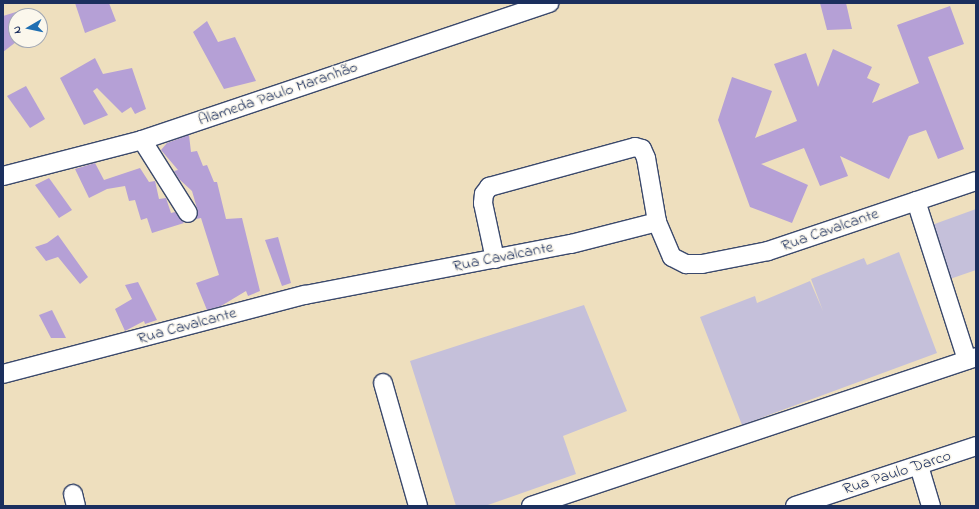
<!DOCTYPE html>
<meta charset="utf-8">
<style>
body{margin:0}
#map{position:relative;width:979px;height:509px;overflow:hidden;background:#eedfbe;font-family:"Indie Flower",sans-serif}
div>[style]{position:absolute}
.industrial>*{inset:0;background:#c5c0da}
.building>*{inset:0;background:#b5a0d6}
.roads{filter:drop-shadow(1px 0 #3b496c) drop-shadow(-1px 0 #3b496c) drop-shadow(0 1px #3b496c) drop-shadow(0 -1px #3b496c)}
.minor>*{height:18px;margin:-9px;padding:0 9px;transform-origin:9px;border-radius:9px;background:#fff}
span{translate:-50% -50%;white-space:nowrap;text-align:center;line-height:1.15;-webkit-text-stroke:3px #fbf7ec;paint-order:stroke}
.street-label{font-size:16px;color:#1b2f5e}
.frame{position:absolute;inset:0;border:4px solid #1b2f5e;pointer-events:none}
.north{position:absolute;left:8px;top:8px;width:40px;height:40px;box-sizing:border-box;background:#fbf7ec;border:1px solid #a1a7b3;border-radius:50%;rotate:261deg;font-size:11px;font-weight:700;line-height:16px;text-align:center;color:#1b2f5e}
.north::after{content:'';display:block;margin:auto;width:14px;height:18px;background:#1f6fb2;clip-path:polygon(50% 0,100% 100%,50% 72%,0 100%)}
</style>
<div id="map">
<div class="industrial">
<div style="clip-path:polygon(976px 209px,976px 270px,947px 280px,929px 226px)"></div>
<div style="clip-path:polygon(899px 252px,937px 353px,742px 425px,700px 317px,755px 296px,757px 303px,810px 281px,823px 311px,811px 279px,864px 258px,867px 265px)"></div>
<div style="clip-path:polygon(584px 305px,627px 411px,563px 436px,576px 474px,485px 506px,456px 506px,410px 361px)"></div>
</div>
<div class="building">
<div style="clip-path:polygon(75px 3px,109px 3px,116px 21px,85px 33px)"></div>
<div style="clip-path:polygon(820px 3px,846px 3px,852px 29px,827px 30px)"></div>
<div style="clip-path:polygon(950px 6px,964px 44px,928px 57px,964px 149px,938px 159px,926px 130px,909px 136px,889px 179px,840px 156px,848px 176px,820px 186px,804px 148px,761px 164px,808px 185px,792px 223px,750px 207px,718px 120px,732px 77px,772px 91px,755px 138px,797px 121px,774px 64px,806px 53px,818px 87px,833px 49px,872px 67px,867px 78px,880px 84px,872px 103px,919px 83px,897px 25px)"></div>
<div style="clip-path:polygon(16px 12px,16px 42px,3px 52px,3px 16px)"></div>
<div style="clip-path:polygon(207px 21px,218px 42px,235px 37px,256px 81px,224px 89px,193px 32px)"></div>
<div style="clip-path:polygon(95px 58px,103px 74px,132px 68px,146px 109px,135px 114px,131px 107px,122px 113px,97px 88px,93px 91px,108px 115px,84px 125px,60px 78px)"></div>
<div style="clip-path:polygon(26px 86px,45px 119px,30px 128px,7px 96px)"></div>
<div style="clip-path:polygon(189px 135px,191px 152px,197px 151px,203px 166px,207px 165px,214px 182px,217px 182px,226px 219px,242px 218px,260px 291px,248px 296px,246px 291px,221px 306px,207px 310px,196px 283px,219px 275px,201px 218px,196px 219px,198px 212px,192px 191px,179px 179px,174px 171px,178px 170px,161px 150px,167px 143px)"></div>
<div style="clip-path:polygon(95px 163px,104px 180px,140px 168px,149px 182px,155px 181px,159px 199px,166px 198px,171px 213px,175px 212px,184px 223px,152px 233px,147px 218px,141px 220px,135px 200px,129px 201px,125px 186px,107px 189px,89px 198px,75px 169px)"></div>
<div style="clip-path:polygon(49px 178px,72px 210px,59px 218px,35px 185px)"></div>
<div style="clip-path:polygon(58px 235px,88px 277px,80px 284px,58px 257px,46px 261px,35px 247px,47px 243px)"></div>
<div style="clip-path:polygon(278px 237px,291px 283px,282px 286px,265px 240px)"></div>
<div style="clip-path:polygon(138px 282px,157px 320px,145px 324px,144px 321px,125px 331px,115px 309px,132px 299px,125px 285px)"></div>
<div style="clip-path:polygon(52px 310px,66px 338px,51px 338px,39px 315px)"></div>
</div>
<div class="roads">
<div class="minor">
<div style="left:142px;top:140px;width:86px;rotate:57.8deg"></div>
<div style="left:3px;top:176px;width:144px;rotate:-14.5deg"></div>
<div style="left:142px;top:140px;width:430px;rotate:-18.6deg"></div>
<div style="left:916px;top:201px;width:167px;rotate:72.2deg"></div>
<div style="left:495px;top:259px;width:57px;rotate:-102.1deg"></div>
<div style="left:483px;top:203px;width:9px;rotate:-84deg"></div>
<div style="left:484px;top:194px;width:9px;rotate:-54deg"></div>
<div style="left:489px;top:187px;width:151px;rotate:-15.3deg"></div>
<div style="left:635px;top:147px;width:7px;rotate:16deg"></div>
<div style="left:642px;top:149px;width:10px;rotate:66deg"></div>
<div style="left:646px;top:158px;width:65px;rotate:80.2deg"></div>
<div style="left:3px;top:374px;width:312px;rotate:-14.7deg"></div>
<div style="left:305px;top:295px;width:271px;rotate:-10.9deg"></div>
<div style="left:571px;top:244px;width:89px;rotate:-14.3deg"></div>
<div style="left:657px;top:222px;width:38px;rotate:67deg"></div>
<div style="left:672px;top:257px;width:16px;rotate:27deg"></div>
<div style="left:686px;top:264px;width:16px"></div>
<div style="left:702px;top:264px;width:67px;rotate:-11.1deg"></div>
<div style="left:768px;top:251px;width:219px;rotate:-18.6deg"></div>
<div style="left:383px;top:383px;width:128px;rotate:74.1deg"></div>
<div style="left:919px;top:466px;width:42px;rotate:73.3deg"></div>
<div style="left:73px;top:494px;width:12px;rotate:76deg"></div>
<div style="left:531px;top:506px;width:469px;rotate:-18.5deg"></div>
<div style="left:795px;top:506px;width:191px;rotate:-18.3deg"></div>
</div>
</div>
<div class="street-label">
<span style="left:278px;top:94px;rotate:-19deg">Alameda Paulo Maranhão</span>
<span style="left:830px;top:230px;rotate:-19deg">Rua Cavalcante</span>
<span style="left:503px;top:257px;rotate:-11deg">Rua Cavalcante</span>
<span style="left:187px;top:326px;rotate:-15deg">Rua Cavalcante</span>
<span style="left:897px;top:473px;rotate:-18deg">Rua Paulo Darco</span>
</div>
<div class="frame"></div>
<div class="north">N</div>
</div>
